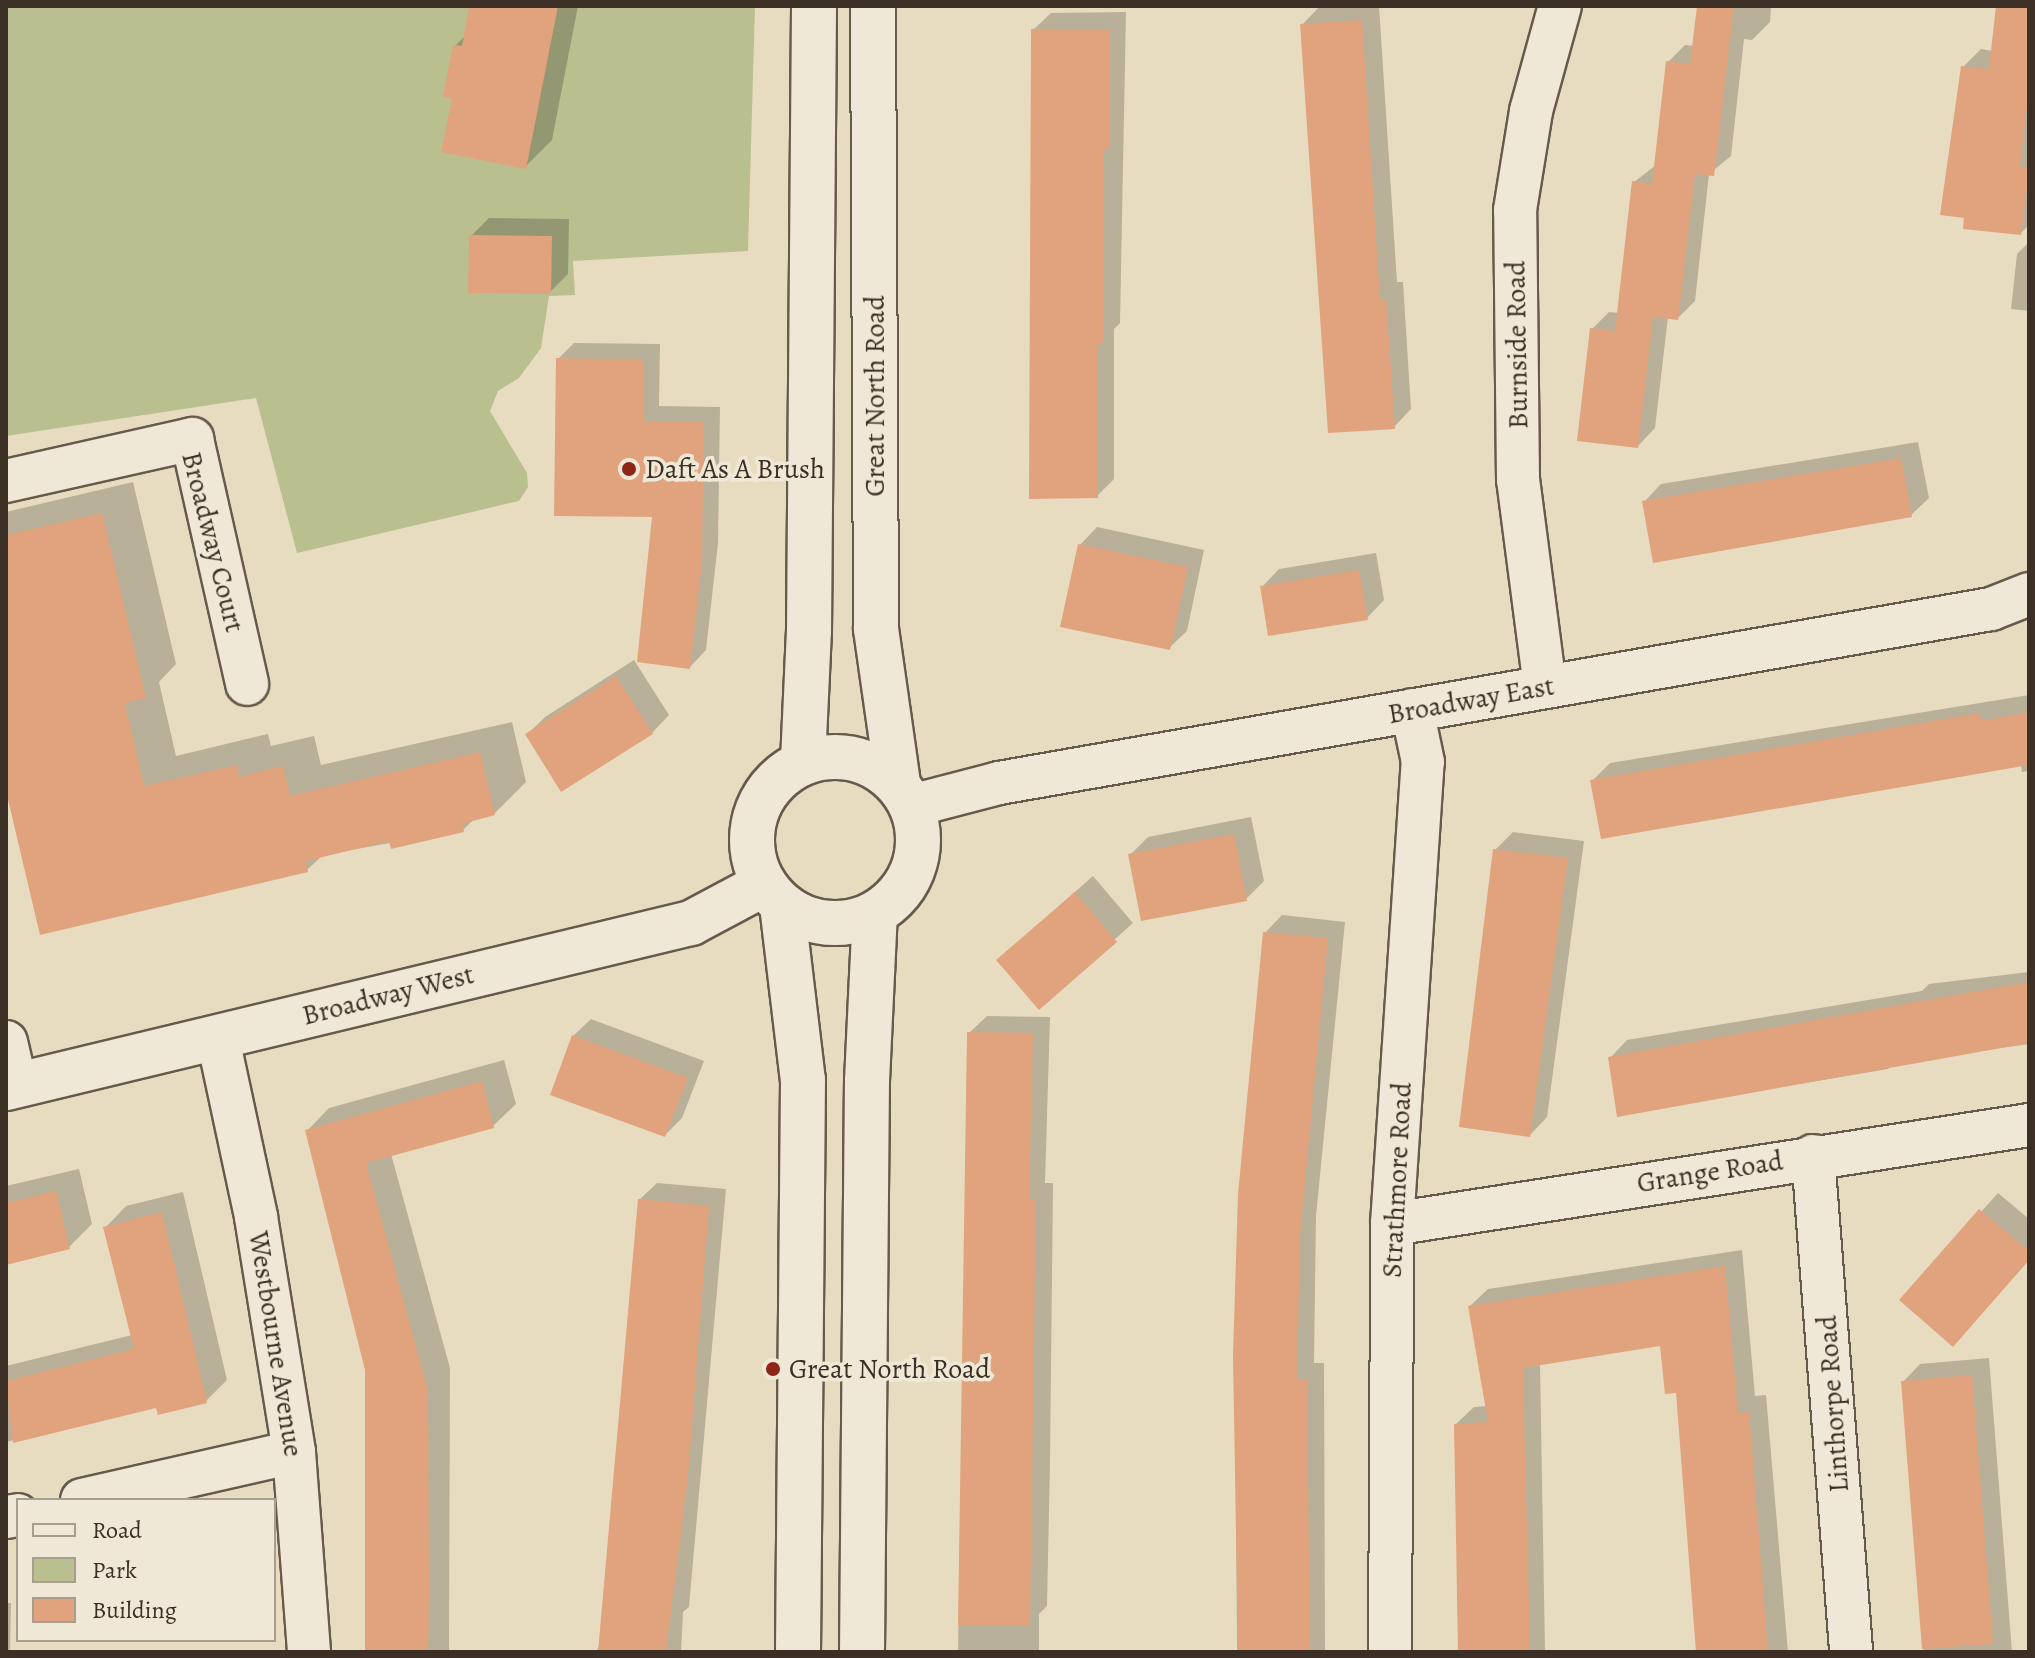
<!DOCTYPE html>
<style>
body{margin:0}
#map{position:relative;width:2035px;height:1658px;overflow:hidden;background:#e8dcc0;font-family:Alegreya,serif}
div>[style]{position:absolute}
.green>*{inset:0;background:#babf8f}
.shadow>*{inset:0;background:#0003}
.building>*{inset:0;background:#e1a27e}
.roads{filter:drop-shadow(2px 0 #675a4c) drop-shadow(-2px 0 #675a4c) drop-shadow(0 2px #675a4c) drop-shadow(0 -2px #675a4c)}
.minor>*{height:42px;margin:-21px;padding:0 21px;transform-origin:21px;border-radius:21px;background:#f0e8d6}
.tertiary>*{height:44px;margin:-22px;padding:0 22px;transform-origin:22px;border-radius:22px;background:#f0e8d6}
.secondary>*{height:44px;margin:-22px;padding:0 22px;transform-origin:22px;border-radius:22px;background:#f0e8d6}
.secondary>.ring{margin:-22px;padding:0;box-sizing:content-box;background:none;border:44px solid #f0e8d6;border-radius:50%}
.dots>*{width:22px;height:22px;translate:-50% -50%;box-sizing:border-box;border:4px solid #f0e8d6;border-radius:50%}
span{translate:-50% -50%;white-space:nowrap;text-align:center;line-height:1.15;-webkit-text-stroke:7px #f0e8d6;paint-order:stroke}
.street-label{font-size:28px;color:#3c2f26}
.poi-label{font-size:28px;color:#3c2f26}
.left{translate:0 -50%;text-align:left}
.frame{position:absolute;inset:0;border:8px solid #3c2f26;pointer-events:none}
.legend{position:absolute;left:16px;top:1498px;width:260px;height:144px;box-sizing:border-box;background:#f0e8d6;border:2px solid #a89e90;margin:0;padding:10px 14px;list-style:none;font-size:24px;color:#3c2f26}
.legend li{display:flex;align-items:center;gap:16px;height:40px}
.legend b{width:40px;border:2px solid #a89e90}
</style>
<div id="map">
<div class="green">
<div style="clip-path:polygon(6px 6px,755px 6px,748px 251px,573px 261px,575px 295px,549px 296px,541px 348px,519px 378px,498px 391px,490px 411px,527px 473px,528px 487px,519px 501px,297px 553px,256px 398px,6px 436px)"></div>
</div>
<div class="shadow">
<div style="clip-path:polygon(471px 6px,578px 6px,552px 140px,526px 166px,454px 97px,455px 46px,466px 35px)"></div>
<div style="clip-path:polygon(1379px 6px,1397px 282px,1403px 282px,1411px 409px,1394px 427px,1302px 25px,1319px 7px)"></div>
<div style="clip-path:polygon(1699px 6px,1771px 6px,1770px 22px,1752px 40px,1744px 39px,1731px 156px,1709px 174px,1695px 301px,1678px 318px,1668px 317px,1655px 428px,1638px 446px,1592px 329px,1609px 312px,1619px 313px,1634px 182px,1656px 165px,1668px 62px,1685px 45px,1694px 46px)"></div>
<div style="clip-path:polygon(1998px 6px,2029px 6px,2029px 225px,2021px 233px,1963px 67px,1981px 49px,1993px 51px)"></div>
<div style="clip-path:polygon(1126px 12px,1120px 323px,1114px 329px,1114px 479px,1097px 496px,1033px 30px,1051px 13px)"></div>
<div style="clip-path:polygon(489px 218px,569px 219px,568px 274px,550px 292px,471px 236px)"></div>
<div style="clip-path:polygon(2029px 242px,2029px 311px,2011px 309px,2017px 254px)"></div>
<div style="clip-path:polygon(574px 343px,660px 344px,659px 406px,720px 407px,718px 543px,706px 650px,690px 667px,655px 515px,558px 359px)"></div>
<div style="clip-path:polygon(1918px 442px,1929px 498px,1911px 515px,1644px 502px,1661px 484px)"></div>
<div style="clip-path:polygon(133px 482px,176px 664px,159px 682px,176px 756px,268px 734px,271px 746px,314px 736px,321px 765px,512px 722px,526px 782px,494px 814px,475px 818px,463px 830px,323px 855px,307px 870px,6px 783px,6px 512px)"></div>
<div style="clip-path:polygon(1097px 527px,1204px 550px,1187px 631px,1169px 648px,1080px 545px)"></div>
<div style="clip-path:polygon(1376px 553px,1384px 600px,1367px 618px,1262px 587px,1279px 569px)"></div>
<div style="clip-path:polygon(634px 660px,669px 715px,652px 733px,528px 734px,545px 717px)"></div>
<div style="clip-path:polygon(2029px 695px,2029px 771px,2022px 772px,2021px 765px,1593px 780px,1610px 763px)"></div>
<div style="clip-path:polygon(1251px 817px,1264px 881px,1246px 899px,1130px 855px,1148px 837px)"></div>
<div style="clip-path:polygon(1513px 832px,1584px 841px,1547px 1117px,1530px 1135px,1495px 850px)"></div>
<div style="clip-path:polygon(1093px 876px,1133px 923px,1039px 1007px,998px 960px)"></div>
<div style="clip-path:polygon(1282px 915px,1345px 922px,1316px 1216px,1314px 1363px,1324px 1363px,1325px 1652px,1237px 1652px,1235px 1355px,1265px 933px)"></div>
<div style="clip-path:polygon(2029px 972px,2029px 1044px,1894px 1063px,1888px 1069px,1619px 1114px,1610px 1058px,1627px 1040px,1922px 991px,1929px 984px)"></div>
<div style="clip-path:polygon(987px 1016px,1050px 1017px,1045px 1183px,1053px 1183px,1050px 1463px,1047px 1606px,1039px 1614px,1039px 1652px,958px 1652px,969px 1033px)"></div>
<div style="clip-path:polygon(591px 1019px,704px 1061px,682px 1118px,665px 1135px,573px 1036px)"></div>
<div style="clip-path:polygon(504px 1060px,516px 1104px,493px 1126px,391px 1154px,450px 1368px,449px 1652px,369px 1652px,367px 1369px,307px 1131px,329px 1108px)"></div>
<div style="clip-path:polygon(79px 1169px,92px 1224px,69px 1247px,6px 1263px,6px 1186px)"></div>
<div style="clip-path:polygon(657px 1183px,726px 1189px,689px 1607px,683px 1612px,681px 1652px,596px 1652px,601px 1642px,639px 1200px)"></div>
<div style="clip-path:polygon(183px 1192px,227px 1380px,206px 1401px,158px 1405px,6px 1442px,6px 1366px,132px 1335px,105px 1228px,126px 1206px)"></div>
<div style="clip-path:polygon(1998px 1193px,2029px 1219px,2029px 1260px,1953px 1345px,1902px 1300px)"></div>
<div style="clip-path:polygon(1742px 1250px,1755px 1396px,1766px 1395px,1788px 1652px,1700px 1652px,1678px 1391px,1662px 1344px,1540px 1364px,1545px 1652px,1459px 1652px,1456px 1424px,1474px 1407px,1487px 1406px,1470px 1306px,1488px 1289px)"></div>
<div style="clip-path:polygon(1989px 1358px,2012px 1652px,1924px 1652px,1903px 1382px,1920px 1364px)"></div>
<div style="clip-path:polygon(6px 1603px,11px 1603px,10px 1652px,6px 1652px)"></div>
</div>
<div class="building">
<div style="clip-path:polygon(469px 6px,558px 6px,526px 169px,441px 152px,452px 99px,443px 96px,453px 45px,462px 46px)"></div>
<div style="clip-path:polygon(1697px 6px,1734px 6px,1714px 176px,1695px 174px,1678px 320px,1653px 317px,1638px 448px,1577px 441px,1590px 328px,1615px 331px,1632px 181px,1652px 184px,1666px 61px,1690px 64px)"></div>
<div style="clip-path:polygon(1996px 6px,2029px 6px,2029px 86px,2020px 167px,2029px 168px,2021px 235px,1963px 229px,1964px 218px,1940px 215px,1961px 66px,1989px 69px)"></div>
<div style="clip-path:polygon(1362px 20px,1380px 299px,1386px 299px,1395px 429px,1328px 433px,1300px 24px)"></div>
<div style="clip-path:polygon(1031px 29px,1110px 29px,1110px 149px,1103px 149px,1103px 343px,1097px 343px,1098px 498px,1029px 499px)"></div>
<div style="clip-path:polygon(469px 235px,552px 236px,551px 294px,468px 293px)"></div>
<div style="clip-path:polygon(556px 358px,644px 360px,643px 422px,704px 422px,702px 561px,690px 669px,637px 662px,652px 517px,554px 516px)"></div>
<div style="clip-path:polygon(1901px 458px,1912px 517px,1653px 563px,1642px 501px)"></div>
<div style="clip-path:polygon(102px 513px,146px 698px,125px 703px,144px 786px,237px 765px,239px 777px,283px 766px,290px 796px,480px 752px,495px 815px,462px 824px,464px 832px,391px 849px,389px 841px,306px 861px,308px 872px,40px 935px,6px 791px,6px 535px)"></div>
<div style="clip-path:polygon(1078px 544px,1188px 567px,1170px 650px,1060px 627px)"></div>
<div style="clip-path:polygon(1359px 570px,1368px 620px,1268px 636px,1260px 586px)"></div>
<div style="clip-path:polygon(616px 676px,653px 734px,561px 792px,525px 734px)"></div>
<div style="clip-path:polygon(2029px 712px,2029px 765px,1601px 839px,1590px 780px,1980px 713px,1981px 721px)"></div>
<div style="clip-path:polygon(1234px 834px,1247px 901px,1141px 921px,1128px 854px)"></div>
<div style="clip-path:polygon(1493px 849px,1568px 858px,1530px 1137px,1459px 1127px)"></div>
<div style="clip-path:polygon(1075px 892px,1117px 942px,1039px 1010px,996px 960px)"></div>
<div style="clip-path:polygon(1263px 932px,1328px 938px,1300px 1235px,1297px 1379px,1307px 1379px,1310px 1652px,1238px 1652px,1233px 1355px,1238px 1194px)"></div>
<div style="clip-path:polygon(2029px 982px,2029px 1043px,1617px 1117px,1608px 1057px)"></div>
<div style="clip-path:polygon(967px 1032px,1033px 1033px,1029px 1200px,1036px 1200px,1030px 1625px,958px 1625px)"></div>
<div style="clip-path:polygon(572px 1035px,688px 1078px,665px 1137px,550px 1095px)"></div>
<div style="clip-path:polygon(482px 1081px,494px 1128px,366px 1163px,428px 1391px,429px 1594px,428px 1652px,365px 1652px,365px 1370px,305px 1130px)"></div>
<div style="clip-path:polygon(56px 1191px,70px 1249px,6px 1265px,6px 1203px)"></div>
<div style="clip-path:polygon(638px 1199px,709px 1206px,688px 1476px,666px 1652px,598px 1652px)"></div>
<div style="clip-path:polygon(1979px 1209px,2029px 1251px,2029px 1260px,1953px 1347px,1899px 1300px)"></div>
<div style="clip-path:polygon(162px 1212px,207px 1403px,158px 1415px,156px 1408px,13px 1443px,6px 1381px,134px 1349px,103px 1227px)"></div>
<div style="clip-path:polygon(1725px 1266px,1738px 1413px,1749px 1412px,1768px 1652px,1696px 1652px,1676px 1393px,1665px 1394px,1660px 1346px,1523px 1368px,1530px 1652px,1458px 1652px,1454px 1424px,1488px 1422px,1468px 1306px)"></div>
<div style="clip-path:polygon(1972px 1375px,1993px 1644px,1922px 1649px,1901px 1381px)"></div>
</div>
<div class="roads">
<div class="minor">
<div style="left:6px;top:481px;width:191px;rotate:-12.7deg"></div>
<div style="left:192px;top:439px;width:251px;rotate:77.3deg"></div>
<div style="left:1545px;top:687px;width:209px;rotate:-97.4deg"></div>
<div style="left:1518px;top:480px;width:270px;rotate:-90.6deg"></div>
<div style="left:1515px;top:210px;width:100px;rotate:-80.8deg"></div>
<div style="left:1531px;top:111px;width:109px;rotate:-74.6deg"></div>
<div style="left:911px;top:806px;width:91px;rotate:-14.6deg"></div>
<div style="left:999px;top:783px;width:1007px;rotate:-9.95deg"></div>
<div style="left:1991px;top:609px;width:41px;rotate:-21.5deg"></div>
<div style="left:218px;top:1039px;width:182px;rotate:77.9deg"></div>
<div style="left:256px;top:1217px;width:238px;rotate:80.8deg"></div>
<div style="left:294px;top:1452px;width:201px;rotate:85.7deg"></div>
<div style="left:6px;top:1042px;width:44px;rotate:76.9deg"></div>
<div style="left:1813px;top:1156px;width:497px;rotate:85.6deg"></div>
<div style="left:1392px;top:1224px;width:645px;rotate:-8.83deg"></div>
<div style="left:82px;top:1500px;width:217px;rotate:-12.8deg"></div>
<div style="left:6px;top:1517px;width:12px;rotate:-9deg"></div>
<div style="left:1390px;top:1652px;width:428px;rotate:-89.7deg"></div>
<div style="left:1392px;top:1224px;width:463px;rotate:-86.2deg"></div>
<div style="left:1423px;top:762px;width:53px;rotate:-101.9deg"></div>
</div>
<div class="tertiary">
<div style="left:6px;top:1088px;width:705px;rotate:-13.54deg"></div>
<div style="left:691px;top:923px;width:83px;rotate:-28.1deg"></div>
</div>
<div class="secondary">
<div style="left:873px;top:6px;width:623px;rotate:89.72deg"></div>
<div style="left:876px;top:629px;width:157px;rotate:81.9deg"></div>
<div class="ring" style="left:752px;top:757px;width:122px;height:122px"></div>
<div style="left:803px;top:762px;width:131px;rotate:-87.4deg"></div>
<div style="left:809px;top:631px;width:625px;rotate:-89.54deg"></div>
<div style="left:782px;top:905px;width:176px;rotate:83.2deg"></div>
<div style="left:803px;top:1080px;width:572px;rotate:90.5deg"></div>
<div style="left:862px;top:1652px;width:571px;rotate:-89.5deg"></div>
<div style="left:867px;top:1081px;width:167px;rotate:-87.3deg"></div>
</div>
</div>
<div class="dots">
<div style="left:629px;top:469px;background:#8f2418"></div>
<div style="left:773px;top:1369px;background:#8f2418"></div>
</div>
<div class="street-label">
<span style="left:1517px;top:345px;rotate:-91deg">Burnside Road</span>
<span style="left:875px;top:396px;rotate:-90deg">Great North Road</span>
<span style="left:213px;top:542px;rotate:76deg">Broadway Court</span>
<span style="left:1471px;top:700px;rotate:-10deg">Broadway East</span>
<span style="left:388px;top:995px;rotate:-14deg">Broadway West</span>
<span style="left:1710px;top:1172px;rotate:-9deg">Grange Road</span>
<span style="left:1397px;top:1180px;rotate:-87deg">Strathmore Road</span>
<span style="left:276px;top:1344px;rotate:81deg">Westbourne Avenue</span>
<span style="left:1833px;top:1404px;rotate:-94deg">Linthorpe Road</span>
</div>
<div class="poi-label">
<span class="left" style="left:645px;top:469px">Daft As A Brush</span>
<span class="left" style="left:789px;top:1369px">Great North Road</span>
</div>
<div class="frame"></div>
<ul class="legend">
<li><b style="height:10px;background:#f0e8d6"></b>Road</li>
<li><b style="height:22px;background:#babf8f"></b>Park</li>
<li><b style="height:22px;background:#e1a27e"></b>Building</li>
</ul>
</div>
